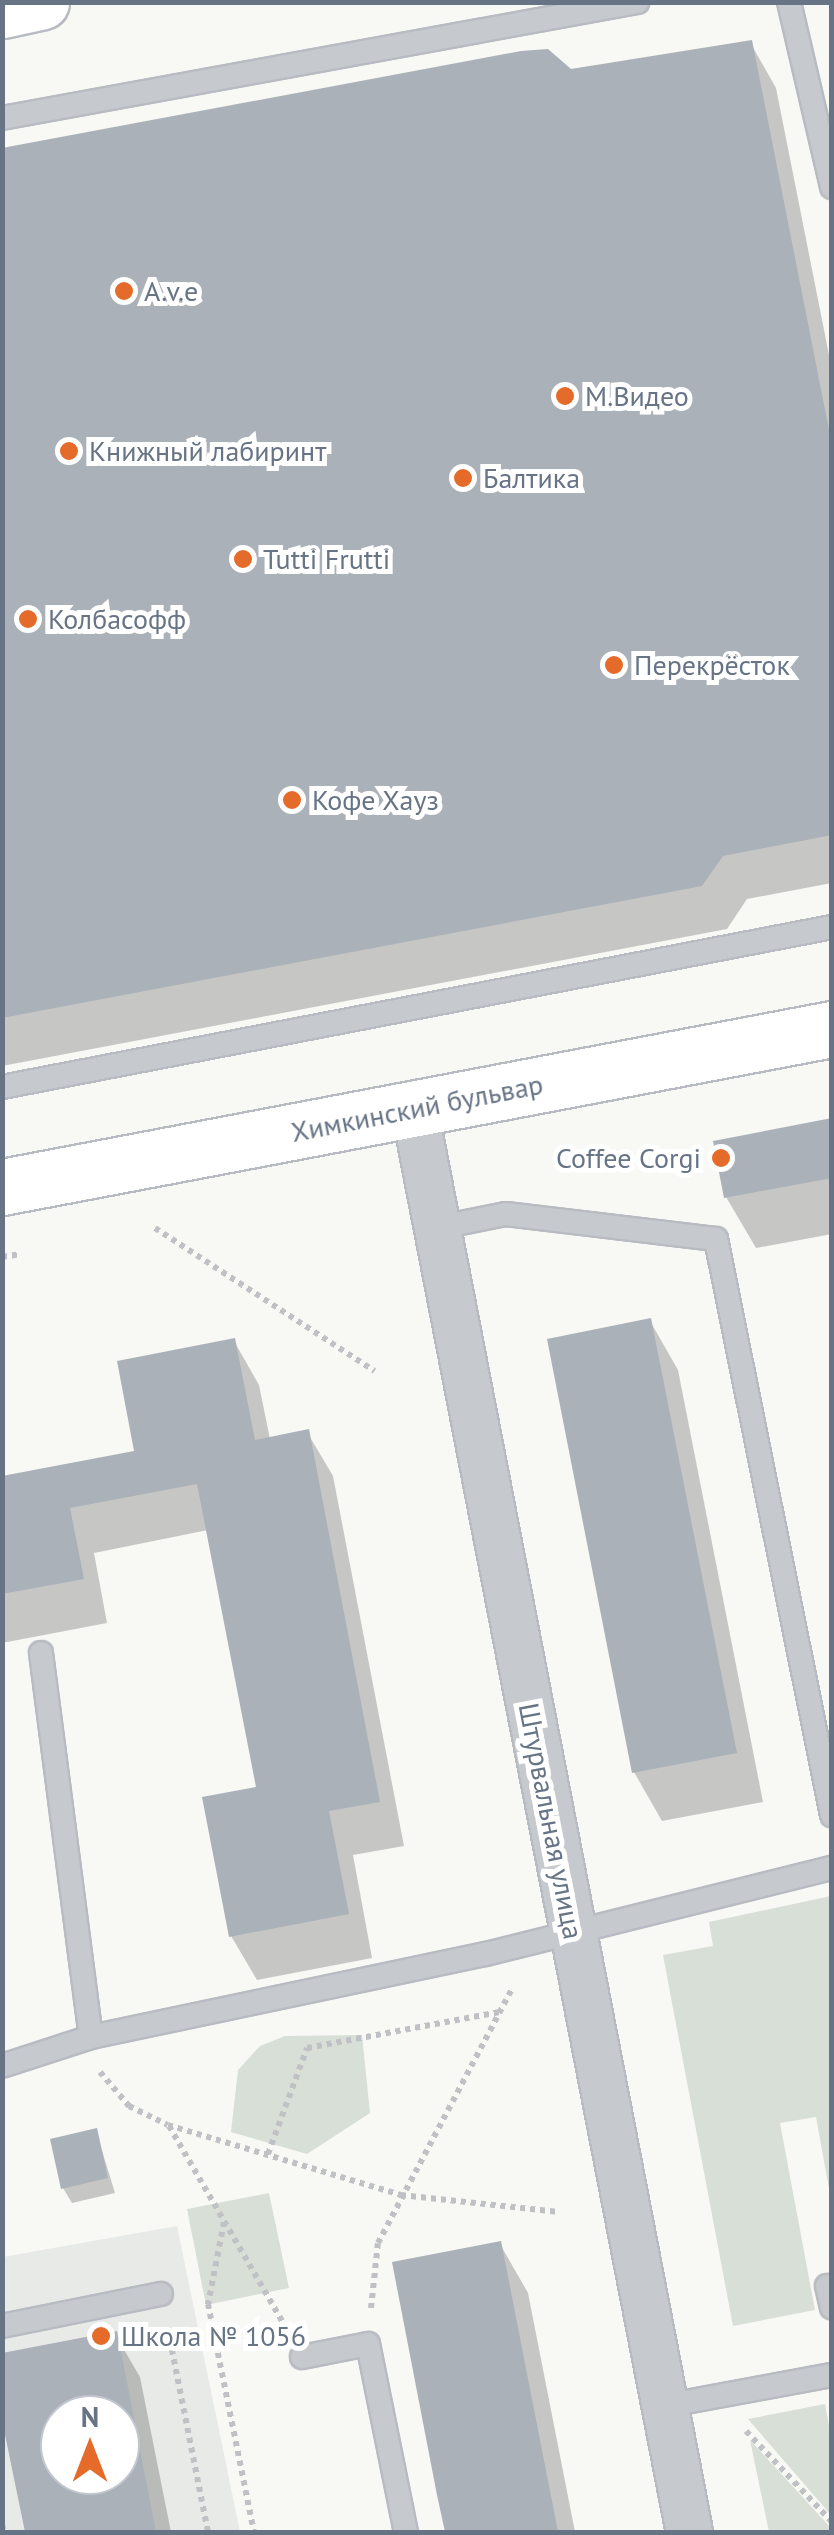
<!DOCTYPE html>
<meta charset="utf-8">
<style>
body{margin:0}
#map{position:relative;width:834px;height:2535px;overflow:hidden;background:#f8f8f5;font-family:"PT Sans",sans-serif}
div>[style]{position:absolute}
.built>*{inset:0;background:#e8eae8}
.green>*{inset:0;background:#d8dfd6}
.shadow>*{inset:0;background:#0003}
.building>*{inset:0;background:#aab1b8}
.path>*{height:6px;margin-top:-3px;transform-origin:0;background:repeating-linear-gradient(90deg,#c0c1c4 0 5px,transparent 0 10px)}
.roads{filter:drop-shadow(2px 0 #b8bcc2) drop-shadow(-2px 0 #b8bcc2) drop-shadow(0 2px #b8bcc2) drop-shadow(0 -2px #b8bcc2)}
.lane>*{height:22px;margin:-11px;padding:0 11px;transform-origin:11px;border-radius:11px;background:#c6c9cd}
.street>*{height:45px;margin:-22.5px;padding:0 22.5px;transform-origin:22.5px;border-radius:22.5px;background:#c6c9cd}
.secondary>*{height:55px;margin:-27.5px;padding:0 27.5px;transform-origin:27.5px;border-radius:27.5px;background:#fff}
.dots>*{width:28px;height:28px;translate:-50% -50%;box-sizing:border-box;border:5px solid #fff;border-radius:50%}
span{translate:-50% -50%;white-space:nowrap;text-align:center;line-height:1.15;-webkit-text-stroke:10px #fff;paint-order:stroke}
.poi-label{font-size:28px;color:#677486}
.left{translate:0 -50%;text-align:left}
.right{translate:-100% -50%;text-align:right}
.street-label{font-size:28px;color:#677486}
.frame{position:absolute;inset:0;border:5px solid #677486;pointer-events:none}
.north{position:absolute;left:40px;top:2395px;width:100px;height:100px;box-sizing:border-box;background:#fff;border:2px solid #c2c7cf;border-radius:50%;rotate:0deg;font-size:28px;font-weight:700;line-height:40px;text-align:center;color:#677486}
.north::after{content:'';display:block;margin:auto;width:35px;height:45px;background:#e46b29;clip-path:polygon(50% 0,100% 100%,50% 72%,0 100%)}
</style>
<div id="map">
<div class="built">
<div style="clip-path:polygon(evenodd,177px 2226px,240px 2532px,3px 2532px,3px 2257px,177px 2226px,60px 2415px,120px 2415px,120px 2475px,60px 2475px,60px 2415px)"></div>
</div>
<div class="green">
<div style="clip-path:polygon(831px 1896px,831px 2200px,816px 2117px,780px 2123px,815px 2310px,733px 2326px,663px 1955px,713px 1946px,709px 1922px)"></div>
<div style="clip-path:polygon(362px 2035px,370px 2113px,307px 2154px,231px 2132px,238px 2070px,260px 2046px,285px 2036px)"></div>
<div style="clip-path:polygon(269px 2193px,289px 2288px,206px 2305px,187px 2209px)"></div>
<div style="clip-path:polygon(825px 2404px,831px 2437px,831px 2515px,748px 2419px)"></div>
<div style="clip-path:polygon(750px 2440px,831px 2528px,831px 2532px,769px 2532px)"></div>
</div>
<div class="shadow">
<div style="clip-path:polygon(751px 44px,776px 88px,832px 370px,832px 883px,747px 899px,727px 929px,2px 1066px,2px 149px)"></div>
<div style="clip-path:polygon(832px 1120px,832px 1234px,756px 1248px,726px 1197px)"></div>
<div style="clip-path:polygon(650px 1321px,678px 1370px,763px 1802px,662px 1821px,634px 1772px)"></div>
<div style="clip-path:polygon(234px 1341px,259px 1385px,270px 1439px,307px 1432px,333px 1476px,404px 1846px,353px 1855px,372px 1958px,257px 1980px,231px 1936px,258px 1789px,208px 1530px,94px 1553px,107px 1623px,2px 1643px,2px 1478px,137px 1453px)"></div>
<div style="clip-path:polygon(96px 2131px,115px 2193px,72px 2203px,63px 2188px)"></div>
<div style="clip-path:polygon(500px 2244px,528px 2293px,575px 2532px,447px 2532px,395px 2264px)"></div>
<div style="clip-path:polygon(evenodd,115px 2334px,140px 2377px,171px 2532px,27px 2532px,2px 2407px,115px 2334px,60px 2415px,120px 2415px,120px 2475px,60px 2475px,60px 2415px)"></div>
</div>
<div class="building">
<div style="clip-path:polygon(752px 40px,832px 445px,832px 835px,723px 856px,702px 886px,2px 1018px,2px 148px,521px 51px,548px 49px,571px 69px)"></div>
<div style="clip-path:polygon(832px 1118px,832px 1178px,724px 1198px,713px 1141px)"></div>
<div style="clip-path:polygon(651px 1318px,737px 1753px,632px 1773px,547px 1339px)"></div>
<div style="clip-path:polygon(235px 1338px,255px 1440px,309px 1429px,380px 1802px,329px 1811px,349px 1914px,229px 1937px,202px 1797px,256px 1787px,197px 1484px,70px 1508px,84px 1579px,2px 1594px,2px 1476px,134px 1451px,117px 1361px)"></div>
<div style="clip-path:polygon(97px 2128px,108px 2178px,61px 2189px,50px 2139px)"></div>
<div style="clip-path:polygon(501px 2241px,558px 2532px,445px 2532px,437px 2495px,392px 2262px)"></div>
<div style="clip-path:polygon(evenodd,117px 2331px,156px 2532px,25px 2532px,2px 2420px,2px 2353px,117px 2331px,60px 2415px,120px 2415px,120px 2475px,60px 2475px,60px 2415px)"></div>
</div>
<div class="path">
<div style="left:155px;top:1228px;width:262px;rotate:33.1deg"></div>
<div style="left:2px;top:1257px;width:18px;rotate:-9deg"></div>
<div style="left:100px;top:2072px;width:45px;rotate:49.5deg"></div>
<div style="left:129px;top:2106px;width:43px;rotate:26deg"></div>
<div style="left:168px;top:2125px;width:243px;rotate:16.7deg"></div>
<div style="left:401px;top:2195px;width:159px;rotate:6.1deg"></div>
<div style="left:169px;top:2126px;width:228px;rotate:59.9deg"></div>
<div style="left:268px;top:2154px;width:113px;rotate:-69.8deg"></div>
<div style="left:307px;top:2048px;width:196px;rotate:-10.6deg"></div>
<div style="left:224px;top:2222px;width:84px;rotate:101deg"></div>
<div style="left:208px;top:2304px;width:233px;rotate:78.6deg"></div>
<div style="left:371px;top:2308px;width:65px;rotate:-83.9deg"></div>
<div style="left:378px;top:2243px;width:287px;rotate:-62.2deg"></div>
<div style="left:168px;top:2330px;width:206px;rotate:78.8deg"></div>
<div style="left:746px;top:2431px;width:125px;rotate:46.6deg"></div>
<div style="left:2px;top:2525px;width:7px;rotate:74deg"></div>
</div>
<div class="roads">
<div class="lane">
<div style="left:789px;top:2px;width:190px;rotate:76.9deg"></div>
<div style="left:2px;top:118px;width:646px;rotate:-10.35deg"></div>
<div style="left:2px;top:1087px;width:845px;rotate:-10.91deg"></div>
<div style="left:436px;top:1228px;width:71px;rotate:-11.3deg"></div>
<div style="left:506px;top:1214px;width:211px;rotate:6.8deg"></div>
<div style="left:716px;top:1239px;width:588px;rotate:78.61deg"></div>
<div style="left:41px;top:1653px;width:387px;rotate:82.6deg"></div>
<div style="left:2px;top:2066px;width:94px;rotate:-18deg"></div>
<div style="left:91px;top:2037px;width:404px;rotate:-11.9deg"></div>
<div style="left:486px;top:1954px;width:357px;rotate:-14deg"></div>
<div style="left:827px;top:2286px;width:22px;rotate:77deg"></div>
<div style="left:2px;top:2326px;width:162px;rotate:-11.4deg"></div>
<div style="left:302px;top:2357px;width:67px;rotate:-11.1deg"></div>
<div style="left:368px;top:2344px;width:192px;rotate:78.6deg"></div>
<div style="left:664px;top:2406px;width:171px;rotate:-10.5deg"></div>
</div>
<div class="street">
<div style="left:414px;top:1109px;width:1449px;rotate:79.06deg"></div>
</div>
<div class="secondary">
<div style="left:2px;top:10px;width:40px;rotate:-12deg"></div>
<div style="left:2px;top:1187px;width:845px;rotate:-10.78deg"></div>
</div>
</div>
<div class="dots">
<div style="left:124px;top:291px;background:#e46b29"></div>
<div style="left:565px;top:396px;background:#e46b29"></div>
<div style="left:69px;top:451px;background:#e46b29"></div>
<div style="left:463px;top:478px;background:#e46b29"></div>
<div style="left:243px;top:559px;background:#e46b29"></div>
<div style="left:28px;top:619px;background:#e46b29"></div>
<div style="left:614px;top:665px;background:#e46b29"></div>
<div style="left:292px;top:800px;background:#e46b29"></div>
<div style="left:721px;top:1158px;background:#e46b29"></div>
<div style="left:101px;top:2336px;background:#e46b29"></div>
</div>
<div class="poi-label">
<span class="left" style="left:144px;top:291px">A.v.e</span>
<span class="left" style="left:585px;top:396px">М.Видео</span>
<span class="left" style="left:89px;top:451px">Книжный лабиринт</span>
<span class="left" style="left:483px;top:478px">Балтика</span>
<span class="left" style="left:263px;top:559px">Tutti Frutti</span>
<span class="left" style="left:48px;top:619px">Колбасофф</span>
<span class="left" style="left:634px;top:665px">Перекрёсток</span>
<span class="left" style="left:312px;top:800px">Кофе Хауз</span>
<span class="right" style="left:701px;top:1158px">Coffee Corgi</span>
<span class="left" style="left:121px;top:2336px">Школа № 1056</span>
</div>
<div class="street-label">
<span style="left:417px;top:1108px;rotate:-11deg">Химкинский бульвар</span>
<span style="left:551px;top:1821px;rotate:79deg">Штурвальная улица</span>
</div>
<div class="frame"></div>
<div class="north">N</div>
</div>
